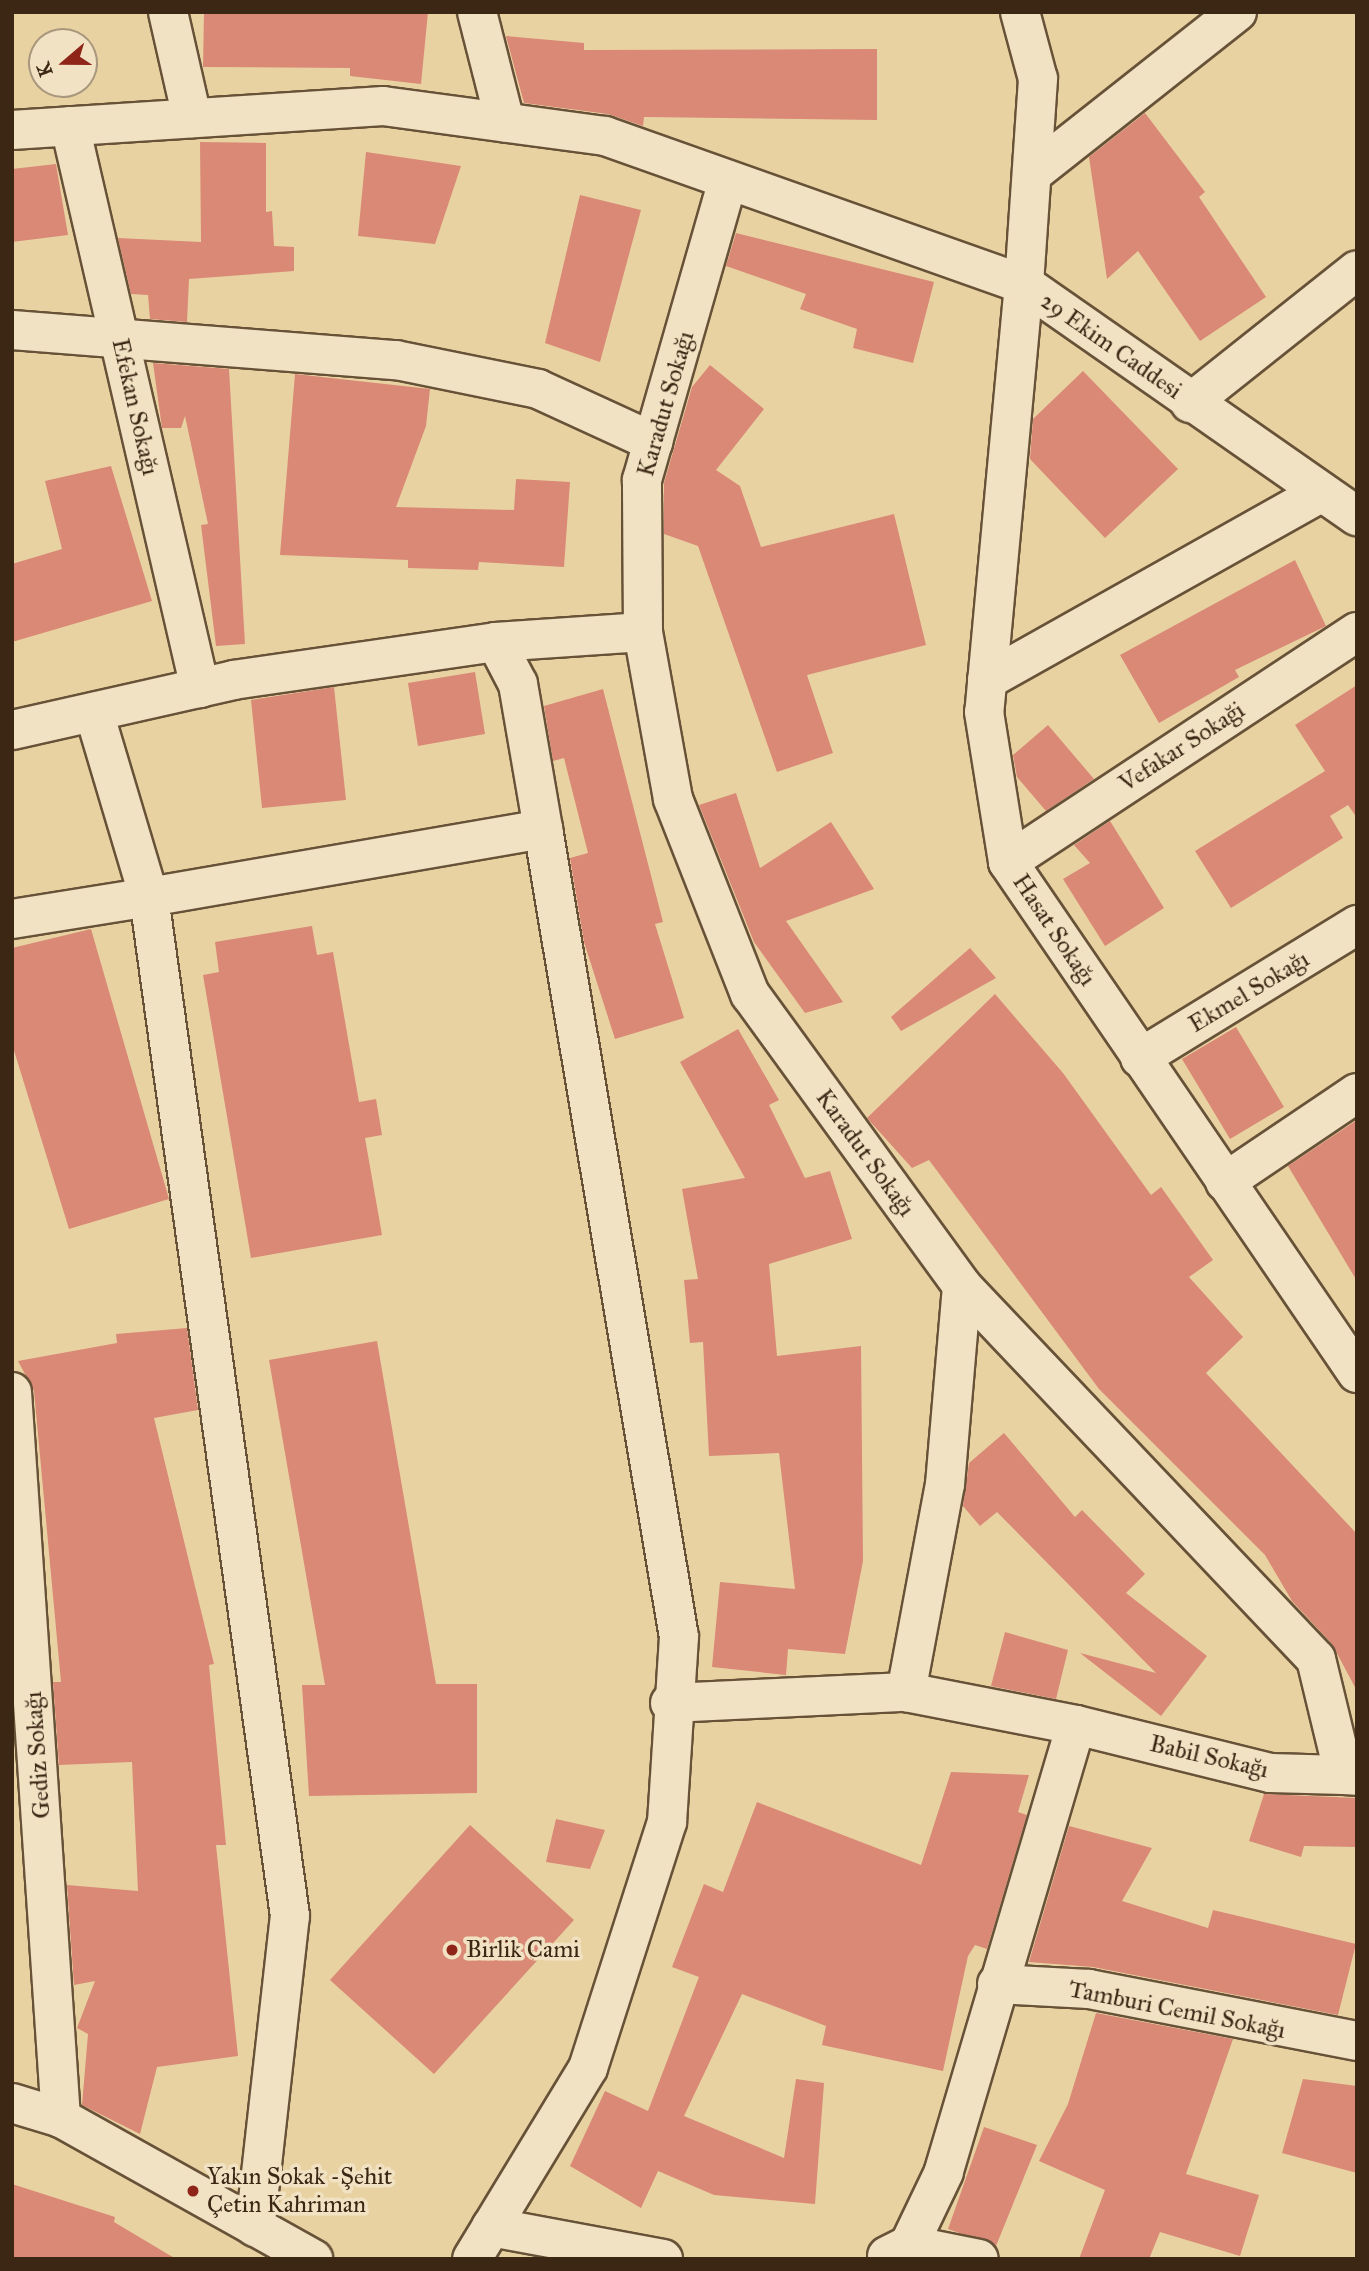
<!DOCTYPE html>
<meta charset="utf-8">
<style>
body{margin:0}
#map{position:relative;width:1369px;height:2271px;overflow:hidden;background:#e9d2a2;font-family:"IM FELL Great Primer",serif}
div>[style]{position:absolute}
.building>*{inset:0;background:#d98975}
.roads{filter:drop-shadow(2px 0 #675238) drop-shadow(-2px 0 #675238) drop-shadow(0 2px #675238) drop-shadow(0 -2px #675238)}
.street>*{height:38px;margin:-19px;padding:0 19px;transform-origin:19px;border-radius:19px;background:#f1e2c3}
.secondary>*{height:38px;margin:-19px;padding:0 19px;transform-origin:19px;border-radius:19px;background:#f1e2c3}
.dots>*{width:19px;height:19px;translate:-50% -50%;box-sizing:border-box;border:4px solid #f1e2c3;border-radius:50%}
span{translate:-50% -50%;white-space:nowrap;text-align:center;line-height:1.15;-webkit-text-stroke:7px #f1e2c3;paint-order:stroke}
.street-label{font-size:24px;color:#3c2715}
.poi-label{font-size:24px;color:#3c2715}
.left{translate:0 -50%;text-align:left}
.frame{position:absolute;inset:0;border:14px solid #3c2715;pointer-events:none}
.north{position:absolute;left:28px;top:28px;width:70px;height:70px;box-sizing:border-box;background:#f1e2c3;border:2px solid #a9977d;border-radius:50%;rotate:250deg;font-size:19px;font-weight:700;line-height:28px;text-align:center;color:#3c2715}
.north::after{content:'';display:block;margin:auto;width:24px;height:32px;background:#8f2418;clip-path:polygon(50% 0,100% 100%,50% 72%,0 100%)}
</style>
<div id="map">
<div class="building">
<div style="clip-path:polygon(204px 12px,428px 12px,421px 84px,350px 76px,350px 68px,203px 67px)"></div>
<div style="clip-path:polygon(506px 36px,584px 43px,584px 50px,877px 49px,877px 120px,644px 117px,643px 126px,608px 114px,524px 103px)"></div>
<div style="clip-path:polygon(1145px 113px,1205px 192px,1199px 197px,1266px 297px,1200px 341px,1138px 251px,1107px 279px,1089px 157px)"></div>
<div style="clip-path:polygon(200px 142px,266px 143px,266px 212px,272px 211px,274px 246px,294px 247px,294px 271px,189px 279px,187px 322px,150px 319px,148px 295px,131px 294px,118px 238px,201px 242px)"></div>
<div style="clip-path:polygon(366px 152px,461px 166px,435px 244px,358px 236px)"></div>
<div style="clip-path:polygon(56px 164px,68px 235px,12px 242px,12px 169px)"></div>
<div style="clip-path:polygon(580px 195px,641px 210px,600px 362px,545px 343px)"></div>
<div style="clip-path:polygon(736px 233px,934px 282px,913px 363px,853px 348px,857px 329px,800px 309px,806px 294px,726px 266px)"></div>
<div style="clip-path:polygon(153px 363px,229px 369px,245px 644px,216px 646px,201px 525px,208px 524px,185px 416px,181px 428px,162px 428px)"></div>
<div style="clip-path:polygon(710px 365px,764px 409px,716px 470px,740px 486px,761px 547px,894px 514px,926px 645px,807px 675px,833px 753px,777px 772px,698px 546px,664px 534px,664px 483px,692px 387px)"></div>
<div style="clip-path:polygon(1083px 371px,1178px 469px,1105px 538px,1030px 459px,1033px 419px)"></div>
<div style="clip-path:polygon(295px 374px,430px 389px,426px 426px,396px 507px,514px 510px,516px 479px,570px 482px,564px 567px,479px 562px,478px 570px,408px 568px,408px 560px,280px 555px)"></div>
<div style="clip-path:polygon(111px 466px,152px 601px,12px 642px,12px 564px,62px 549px,45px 481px)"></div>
<div style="clip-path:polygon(1295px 560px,1326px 626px,1235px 670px,1239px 677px,1159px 723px,1120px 655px)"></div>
<div style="clip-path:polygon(475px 672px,485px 734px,418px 746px,408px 683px)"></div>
<div style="clip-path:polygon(1357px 685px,1357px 818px,1348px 805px,1330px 816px,1343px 838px,1231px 908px,1195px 851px,1325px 771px,1295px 725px)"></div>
<div style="clip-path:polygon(334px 687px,346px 800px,262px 808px,251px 700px)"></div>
<div style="clip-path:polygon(603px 689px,663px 922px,655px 924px,684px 1018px,615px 1039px,584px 942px,570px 858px,588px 853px,564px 758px,553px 761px,544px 706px)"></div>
<div style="clip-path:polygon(1048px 725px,1094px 779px,1046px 811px,1017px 777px,1013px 755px)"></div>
<div style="clip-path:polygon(736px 793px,760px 868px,831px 822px,874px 889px,786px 921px,843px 1002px,805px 1013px,754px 942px,699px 805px)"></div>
<div style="clip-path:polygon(1110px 821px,1164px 908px,1105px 946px,1063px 879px,1090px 863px,1074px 845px)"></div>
<div style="clip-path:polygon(312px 926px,317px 955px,333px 952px,359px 1102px,376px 1099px,382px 1135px,365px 1138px,382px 1235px,251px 1258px,203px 975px,219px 972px,215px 942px)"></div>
<div style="clip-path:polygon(91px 929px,169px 1199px,69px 1229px,12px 1044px,12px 948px)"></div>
<div style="clip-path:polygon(970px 948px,996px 978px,901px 1031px,891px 1017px)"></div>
<div style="clip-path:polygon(995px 994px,1063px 1073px,1151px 1195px,1161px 1187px,1213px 1260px,1189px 1277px,1243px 1337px,1206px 1373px,1357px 1534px,1357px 1691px,1332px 1644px,1292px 1601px,1265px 1555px,1099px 1389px,929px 1160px,912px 1168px,867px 1118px)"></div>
<div style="clip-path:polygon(1236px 1027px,1284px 1107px,1230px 1139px,1182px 1059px)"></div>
<div style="clip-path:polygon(738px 1029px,779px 1100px,769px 1105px,805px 1178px,830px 1171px,852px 1239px,769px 1264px,777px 1356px,861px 1346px,863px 1561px,845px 1654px,788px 1649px,786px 1675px,712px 1667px,720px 1582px,795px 1589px,779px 1453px,709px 1456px,703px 1342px,690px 1343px,684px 1280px,698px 1279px,682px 1189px,745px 1178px,680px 1062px)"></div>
<div style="clip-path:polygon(1357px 1120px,1357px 1281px,1288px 1166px)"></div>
<div style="clip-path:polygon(187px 1328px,198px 1410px,154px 1418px,214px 1664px,209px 1665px,226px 1845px,216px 1845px,238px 2056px,157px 2067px,140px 2134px,82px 2105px,88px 2034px,77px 2028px,95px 1981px,74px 1985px,67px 1885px,138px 1891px,132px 1762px,59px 1765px,53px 1682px,61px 1682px,34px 1391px,18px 1361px,117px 1343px,116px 1334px)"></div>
<div style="clip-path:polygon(377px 1341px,436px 1684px,477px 1684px,477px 1793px,309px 1796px,302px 1685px,325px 1685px,269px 1360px)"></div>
<div style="clip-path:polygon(1004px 1433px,1075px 1517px,1082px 1510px,1145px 1574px,1126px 1593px,1207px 1656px,1161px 1716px,1080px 1653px,1156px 1673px,997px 1512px,980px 1526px,963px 1506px,969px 1463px)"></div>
<div style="clip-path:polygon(1005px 1632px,1068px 1650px,1056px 1699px,991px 1686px)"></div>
<div style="clip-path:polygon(951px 1772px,1029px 1775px,1018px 1812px,1027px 1815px,987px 1949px,975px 1945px,968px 1956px,943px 2071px,822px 2045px,826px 2026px,742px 1994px,684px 2116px,784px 2158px,796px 2079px,824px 2083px,815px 2204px,714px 2195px,658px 2171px,641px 2208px,570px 2166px,605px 2091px,648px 2111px,699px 1977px,672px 1967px,704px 1884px,723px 1892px,757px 1802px,921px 1865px)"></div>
<div style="clip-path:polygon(1264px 1794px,1357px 1798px,1357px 1847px,1304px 1846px,1301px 1857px,1249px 1841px)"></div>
<div style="clip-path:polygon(556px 1819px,605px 1830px,590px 1869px,546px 1862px)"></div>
<div style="clip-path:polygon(470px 1825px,574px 1920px,434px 2074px,330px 1980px)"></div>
<div style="clip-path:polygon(1069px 1826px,1152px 1848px,1122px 1901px,1208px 1928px,1213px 1910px,1356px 1944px,1338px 2015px,1093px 1967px,1029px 1962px)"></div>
<div style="clip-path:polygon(1096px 2013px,1233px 2039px,1186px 2174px,1259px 2195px,1240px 2256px,1160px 2232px,1149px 2259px,1079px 2259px,1105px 2190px,1039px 2161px,1068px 2104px)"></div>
<div style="clip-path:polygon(1303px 2079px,1357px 2086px,1357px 2173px,1282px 2153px)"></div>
<div style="clip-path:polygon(984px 2127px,1037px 2145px,996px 2246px,948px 2229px)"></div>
<div style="clip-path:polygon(12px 2184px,115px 2217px,114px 2222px,176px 2259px,12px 2259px)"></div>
</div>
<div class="roads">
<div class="street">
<div style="left:168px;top:12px;width:109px;rotate:77.2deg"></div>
<div style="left:477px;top:12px;width:114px;rotate:75.7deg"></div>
<div style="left:70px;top:126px;width:577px;rotate:76.98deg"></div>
<div style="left:12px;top:130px;width:372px;rotate:-3.7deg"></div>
<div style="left:383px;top:106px;width:224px;rotate:7.7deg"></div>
<div style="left:605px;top:136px;width:444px;rotate:19.5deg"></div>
<div style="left:1024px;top:284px;width:430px;rotate:95.3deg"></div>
<div style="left:984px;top:712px;width:152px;rotate:80.9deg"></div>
<div style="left:1008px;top:862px;width:619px;rotate:55.67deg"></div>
<div style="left:1033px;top:173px;width:260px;rotate:-38.3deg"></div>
<div style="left:12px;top:330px;width:385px;rotate:4.5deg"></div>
<div style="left:396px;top:360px;width:145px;rotate:11.5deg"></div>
<div style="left:538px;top:389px;width:127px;rotate:24.7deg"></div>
<div style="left:1190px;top:403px;width:213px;rotate:-38.5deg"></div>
<div style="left:643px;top:632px;width:152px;rotate:-90.4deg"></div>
<div style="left:642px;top:480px;width:311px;rotate:-74deg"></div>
<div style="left:496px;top:642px;width:147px;rotate:-3.9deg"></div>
<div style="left:643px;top:632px;width:170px;rotate:79.8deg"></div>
<div style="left:673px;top:799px;width:210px;rotate:68.5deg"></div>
<div style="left:750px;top:994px;width:361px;rotate:54deg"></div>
<div style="left:962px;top:1286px;width:199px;rotate:94.9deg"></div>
<div style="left:945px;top:1484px;width:212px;rotate:100.6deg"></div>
<div style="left:987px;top:680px;width:382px;rotate:-29.3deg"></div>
<div style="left:12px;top:730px;width:227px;rotate:-12.7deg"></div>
<div style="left:233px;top:680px;width:266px;rotate:-8.2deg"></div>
<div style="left:496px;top:642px;width:47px;rotate:62.4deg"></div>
<div style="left:518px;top:684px;width:147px;rotate:80.2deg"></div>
<div style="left:1008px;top:862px;width:418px;rotate:-33.4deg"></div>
<div style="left:12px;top:919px;width:139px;rotate:-9.1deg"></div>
<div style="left:149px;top:897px;width:193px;rotate:-106.6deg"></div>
<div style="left:1140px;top:1058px;width:255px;rotate:-31.5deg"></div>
<div style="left:1225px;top:1182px;width:159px;rotate:-34deg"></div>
<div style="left:962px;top:1286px;width:514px;rotate:46.5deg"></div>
<div style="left:1316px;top:1659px;width:119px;rotate:76.4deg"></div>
<div style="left:1344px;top:1775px;width:13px;rotate:4deg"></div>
<div style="left:12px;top:1392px;width:728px;rotate:86.14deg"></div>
<div style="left:670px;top:1703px;width:236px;rotate:-2.7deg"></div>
<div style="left:906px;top:1692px;width:173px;rotate:11deg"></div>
<div style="left:1076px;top:1725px;width:466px;rotate:106.5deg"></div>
<div style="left:944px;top:2172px;width:81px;rotate:115.6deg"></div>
<div style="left:909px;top:2245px;width:14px;rotate:94deg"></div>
<div style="left:1076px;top:1725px;width:200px;rotate:13.9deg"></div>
<div style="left:1270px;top:1773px;width:74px;rotate:1.5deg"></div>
<div style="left:997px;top:1984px;width:92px;rotate:3.1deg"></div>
<div style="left:1089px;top:1989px;width:273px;rotate:11deg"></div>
<div style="left:12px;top:2103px;width:51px;rotate:17deg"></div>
<div style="left:61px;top:2118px;width:289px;rotate:29.2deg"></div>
<div style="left:255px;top:2227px;width:313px;rotate:-83.6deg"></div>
<div style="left:290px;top:1916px;width:1029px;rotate:-97.88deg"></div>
<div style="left:149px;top:897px;width:400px;rotate:-9.8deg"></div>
<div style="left:543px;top:829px;width:819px;rotate:80.45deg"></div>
<div style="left:679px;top:1637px;width:185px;rotate:93.7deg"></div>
<div style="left:667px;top:1822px;width:258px;rotate:107.8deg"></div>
<div style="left:588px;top:2068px;width:223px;rotate:121.3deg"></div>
<div style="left:491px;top:2227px;width:175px;rotate:10.5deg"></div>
<div style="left:887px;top:2256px;width:25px;rotate:-27deg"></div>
<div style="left:909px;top:2245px;width:71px;rotate:11.3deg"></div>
</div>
<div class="secondary">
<div style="left:1020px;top:12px;width:69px;rotate:75deg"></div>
<div style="left:1038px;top:79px;width:205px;rotate:93.9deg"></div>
<div style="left:1024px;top:284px;width:406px;rotate:34.9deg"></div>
</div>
</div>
<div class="dots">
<div style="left:452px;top:1950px;background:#8f2418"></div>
<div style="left:193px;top:2191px;background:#8f2418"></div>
</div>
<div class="street-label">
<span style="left:1111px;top:346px;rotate:35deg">29 Ekim Caddesi</span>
<span style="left:666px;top:404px;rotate:-74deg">Karadut Sokağı</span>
<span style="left:135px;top:407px;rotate:77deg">Efekan Sokağı</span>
<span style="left:1182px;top:747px;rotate:-33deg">Vefakar Sokaği</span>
<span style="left:1054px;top:930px;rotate:56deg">Hasat Sokağı</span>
<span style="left:1249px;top:992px;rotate:-31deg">Ekmel Sokağı</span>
<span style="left:865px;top:1153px;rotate:54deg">Karadut Sokağı</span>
<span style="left:38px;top:1755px;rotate:-94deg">Gediz Sokağı</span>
<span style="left:1209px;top:1757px;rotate:13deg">Babil Sokağı</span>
<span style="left:1177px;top:2010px;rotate:11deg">Tamburi Cemil Sokağı</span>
</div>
<div class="poi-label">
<span class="left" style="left:466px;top:1950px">Birlik Cami</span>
<span class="left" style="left:207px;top:2191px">Yakın Sokak -Şehit<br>Çetin Kahriman</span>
</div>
<div class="frame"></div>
<div class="north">K</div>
</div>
